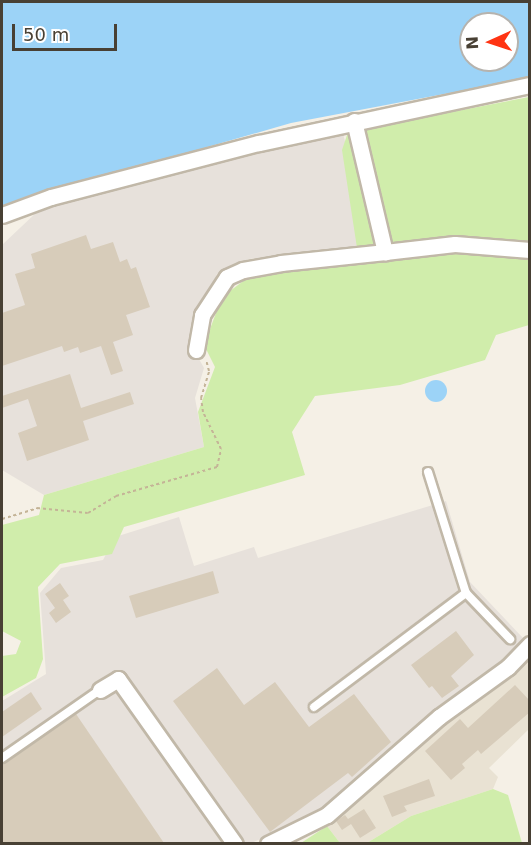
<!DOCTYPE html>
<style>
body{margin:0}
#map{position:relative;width:531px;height:845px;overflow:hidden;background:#f5f0e6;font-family:"DejaVu Sans",sans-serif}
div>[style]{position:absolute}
.residential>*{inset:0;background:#e9e2d3}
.industrial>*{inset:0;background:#e7e1db}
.green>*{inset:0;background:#d0edab}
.water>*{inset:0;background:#9cd3f7}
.round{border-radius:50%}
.building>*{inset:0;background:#d7ccba}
.path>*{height:2px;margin-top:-1px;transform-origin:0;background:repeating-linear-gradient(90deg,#c4b497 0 3px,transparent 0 6px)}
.roads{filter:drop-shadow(2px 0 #c1b8a8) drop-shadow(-2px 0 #c1b8a8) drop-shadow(0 2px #c1b8a8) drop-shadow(0 -2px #c1b8a8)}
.service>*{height:8px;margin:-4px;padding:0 4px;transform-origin:4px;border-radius:4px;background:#fff}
.minor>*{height:15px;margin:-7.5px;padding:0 7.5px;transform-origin:7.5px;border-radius:7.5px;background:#fff}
span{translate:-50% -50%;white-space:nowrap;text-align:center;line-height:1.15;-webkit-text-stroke:4.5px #fff;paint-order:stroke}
.frame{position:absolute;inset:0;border:3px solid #484034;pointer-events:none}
.north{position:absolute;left:459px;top:12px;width:60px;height:60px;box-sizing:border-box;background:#fff;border:2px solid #b6b3ae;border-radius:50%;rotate:267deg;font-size:16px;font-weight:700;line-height:24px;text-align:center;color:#484034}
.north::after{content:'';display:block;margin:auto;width:21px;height:27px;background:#ff3413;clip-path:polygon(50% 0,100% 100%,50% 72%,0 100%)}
.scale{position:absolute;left:12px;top:24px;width:105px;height:27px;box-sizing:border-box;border:3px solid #484034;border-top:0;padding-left:8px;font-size:18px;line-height:21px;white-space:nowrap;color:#484034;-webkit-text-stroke:4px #fff;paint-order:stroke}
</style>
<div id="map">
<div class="residential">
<div style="clip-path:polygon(529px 655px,529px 729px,489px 768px,498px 777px,493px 789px,411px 816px,367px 843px,340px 843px,327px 826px,406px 752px)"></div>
</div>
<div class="industrial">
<div style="clip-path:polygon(342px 130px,372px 244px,249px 259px,217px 274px,189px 341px,204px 368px,195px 398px,204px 447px,44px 495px,2px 470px,2px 245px,39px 210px)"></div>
<div style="clip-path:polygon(446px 501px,470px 582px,523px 638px,497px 669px,420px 722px,315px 816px,251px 843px,2px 843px,2px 701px,46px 674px,40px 593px,61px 568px,103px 560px,115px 537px,179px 517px,194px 566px,254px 547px,258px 558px)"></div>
</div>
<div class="green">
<div style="clip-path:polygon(529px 97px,529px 325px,496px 335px,485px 360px,400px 385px,315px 396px,292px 432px,305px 475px,124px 527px,112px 554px,60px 564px,38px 587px,43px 659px,36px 678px,2px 697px,2px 656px,16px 654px,21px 641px,2px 631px,2px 525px,39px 515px,44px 495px,204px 447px,198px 412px,215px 367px,204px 345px,222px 297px,250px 276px,359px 261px,342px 150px,348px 132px)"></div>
<div style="clip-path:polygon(493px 789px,508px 795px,522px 843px,367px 843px,411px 816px)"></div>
<div style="clip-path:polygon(327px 826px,340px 843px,301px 843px)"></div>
</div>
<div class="water">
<div style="clip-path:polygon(evenodd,2px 2px,529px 2px,529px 78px,291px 123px,2px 206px,2px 2px,471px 24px,507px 24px,507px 60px,471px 60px,471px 24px)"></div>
<div class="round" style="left:425px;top:380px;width:22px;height:22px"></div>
</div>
<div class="building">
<div style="clip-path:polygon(86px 235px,91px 249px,113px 242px,120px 262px,127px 259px,131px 269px,136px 267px,150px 307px,126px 315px,133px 335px,113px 342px,123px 371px,111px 375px,101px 346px,80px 353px,78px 347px,64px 352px,62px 346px,2px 366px,2px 313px,25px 305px,15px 274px,35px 268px,31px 254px)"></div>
<div style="clip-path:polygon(70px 374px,81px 408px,130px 392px,134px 404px,83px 421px,89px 440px,27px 461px,18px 433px,37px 426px,28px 399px,2px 408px,2px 396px)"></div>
<div style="clip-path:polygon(213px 571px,219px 593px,136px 618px,129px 596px)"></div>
<div style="clip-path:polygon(60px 583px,69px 596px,63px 600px,71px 612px,56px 623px,49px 613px,55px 608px,45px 594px)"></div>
<div style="clip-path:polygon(456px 631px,474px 655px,451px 676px,459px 686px,442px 698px,432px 686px,429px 688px,411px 665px)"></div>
<div style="clip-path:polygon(217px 668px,244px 705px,275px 682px,309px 727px,354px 694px,391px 742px,352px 777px,348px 773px,270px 832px,173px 701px)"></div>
<div style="clip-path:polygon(515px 685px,530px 701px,530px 712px,481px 754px,478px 750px,462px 764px,465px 768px,451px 780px,425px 751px,460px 719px,468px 728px)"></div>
<div style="clip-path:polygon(31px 692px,42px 709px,2px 737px,2px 712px)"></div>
<div style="clip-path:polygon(76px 714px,164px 843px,2px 843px,2px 765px)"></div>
<div style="clip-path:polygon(429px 779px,435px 796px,404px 806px,407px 811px,392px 817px,383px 796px)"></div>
<div style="clip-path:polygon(364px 809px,376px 828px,360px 838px,351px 824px,342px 830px,336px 821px,345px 815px,348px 819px)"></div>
</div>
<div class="path">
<div style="left:2px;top:519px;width:37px;rotate:-17deg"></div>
<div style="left:37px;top:508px;width:51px;rotate:5.6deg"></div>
<div style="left:88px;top:513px;width:33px;rotate:-31deg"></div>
<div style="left:116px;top:496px;width:105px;rotate:-16deg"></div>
<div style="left:217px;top:467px;width:18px;rotate:-77deg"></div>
<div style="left:221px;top:449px;width:41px;rotate:-115.9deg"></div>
<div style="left:203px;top:412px;width:14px;rotate:-98deg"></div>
<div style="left:201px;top:398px;width:28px;rotate:-73deg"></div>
<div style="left:209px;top:371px;width:11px;rotate:-105deg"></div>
</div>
<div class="roads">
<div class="service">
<div style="left:428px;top:472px;width:127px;rotate:72.6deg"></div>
<div style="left:466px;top:593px;width:64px;rotate:46.3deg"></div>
<div style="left:314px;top:707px;width:190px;rotate:-36.9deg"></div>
<div style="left:2px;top:758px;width:119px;rotate:-34.8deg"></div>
</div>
<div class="minor">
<div style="left:354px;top:121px;width:135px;rotate:76.7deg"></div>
<div style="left:385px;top:252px;width:70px;rotate:-6.5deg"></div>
<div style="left:455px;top:244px;width:75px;rotate:4.6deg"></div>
<div style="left:2px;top:215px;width:52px;rotate:-20.2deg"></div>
<div style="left:51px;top:197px;width:215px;rotate:-14.6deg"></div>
<div style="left:259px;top:143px;width:277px;rotate:-12.1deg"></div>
<div style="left:196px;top:350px;width:36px;rotate:-80deg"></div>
<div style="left:202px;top:315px;width:45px;rotate:-56.7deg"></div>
<div style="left:227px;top:277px;width:17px;rotate:-24deg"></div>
<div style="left:243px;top:270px;width:39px;rotate:-10deg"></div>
<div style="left:281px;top:263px;width:105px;rotate:-6deg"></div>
<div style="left:100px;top:690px;width:21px;rotate:-31deg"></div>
<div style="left:118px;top:679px;width:202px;rotate:54.7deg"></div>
<div style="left:268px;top:844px;width:66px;rotate:-26.2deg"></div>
<div style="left:327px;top:815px;width:149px;rotate:-41.2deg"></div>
<div style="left:439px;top:717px;width:85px;rotate:-35.9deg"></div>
<div style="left:508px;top:667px;width:32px;rotate:-46deg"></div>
</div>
</div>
<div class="frame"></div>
<div class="north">N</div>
<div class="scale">50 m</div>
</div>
